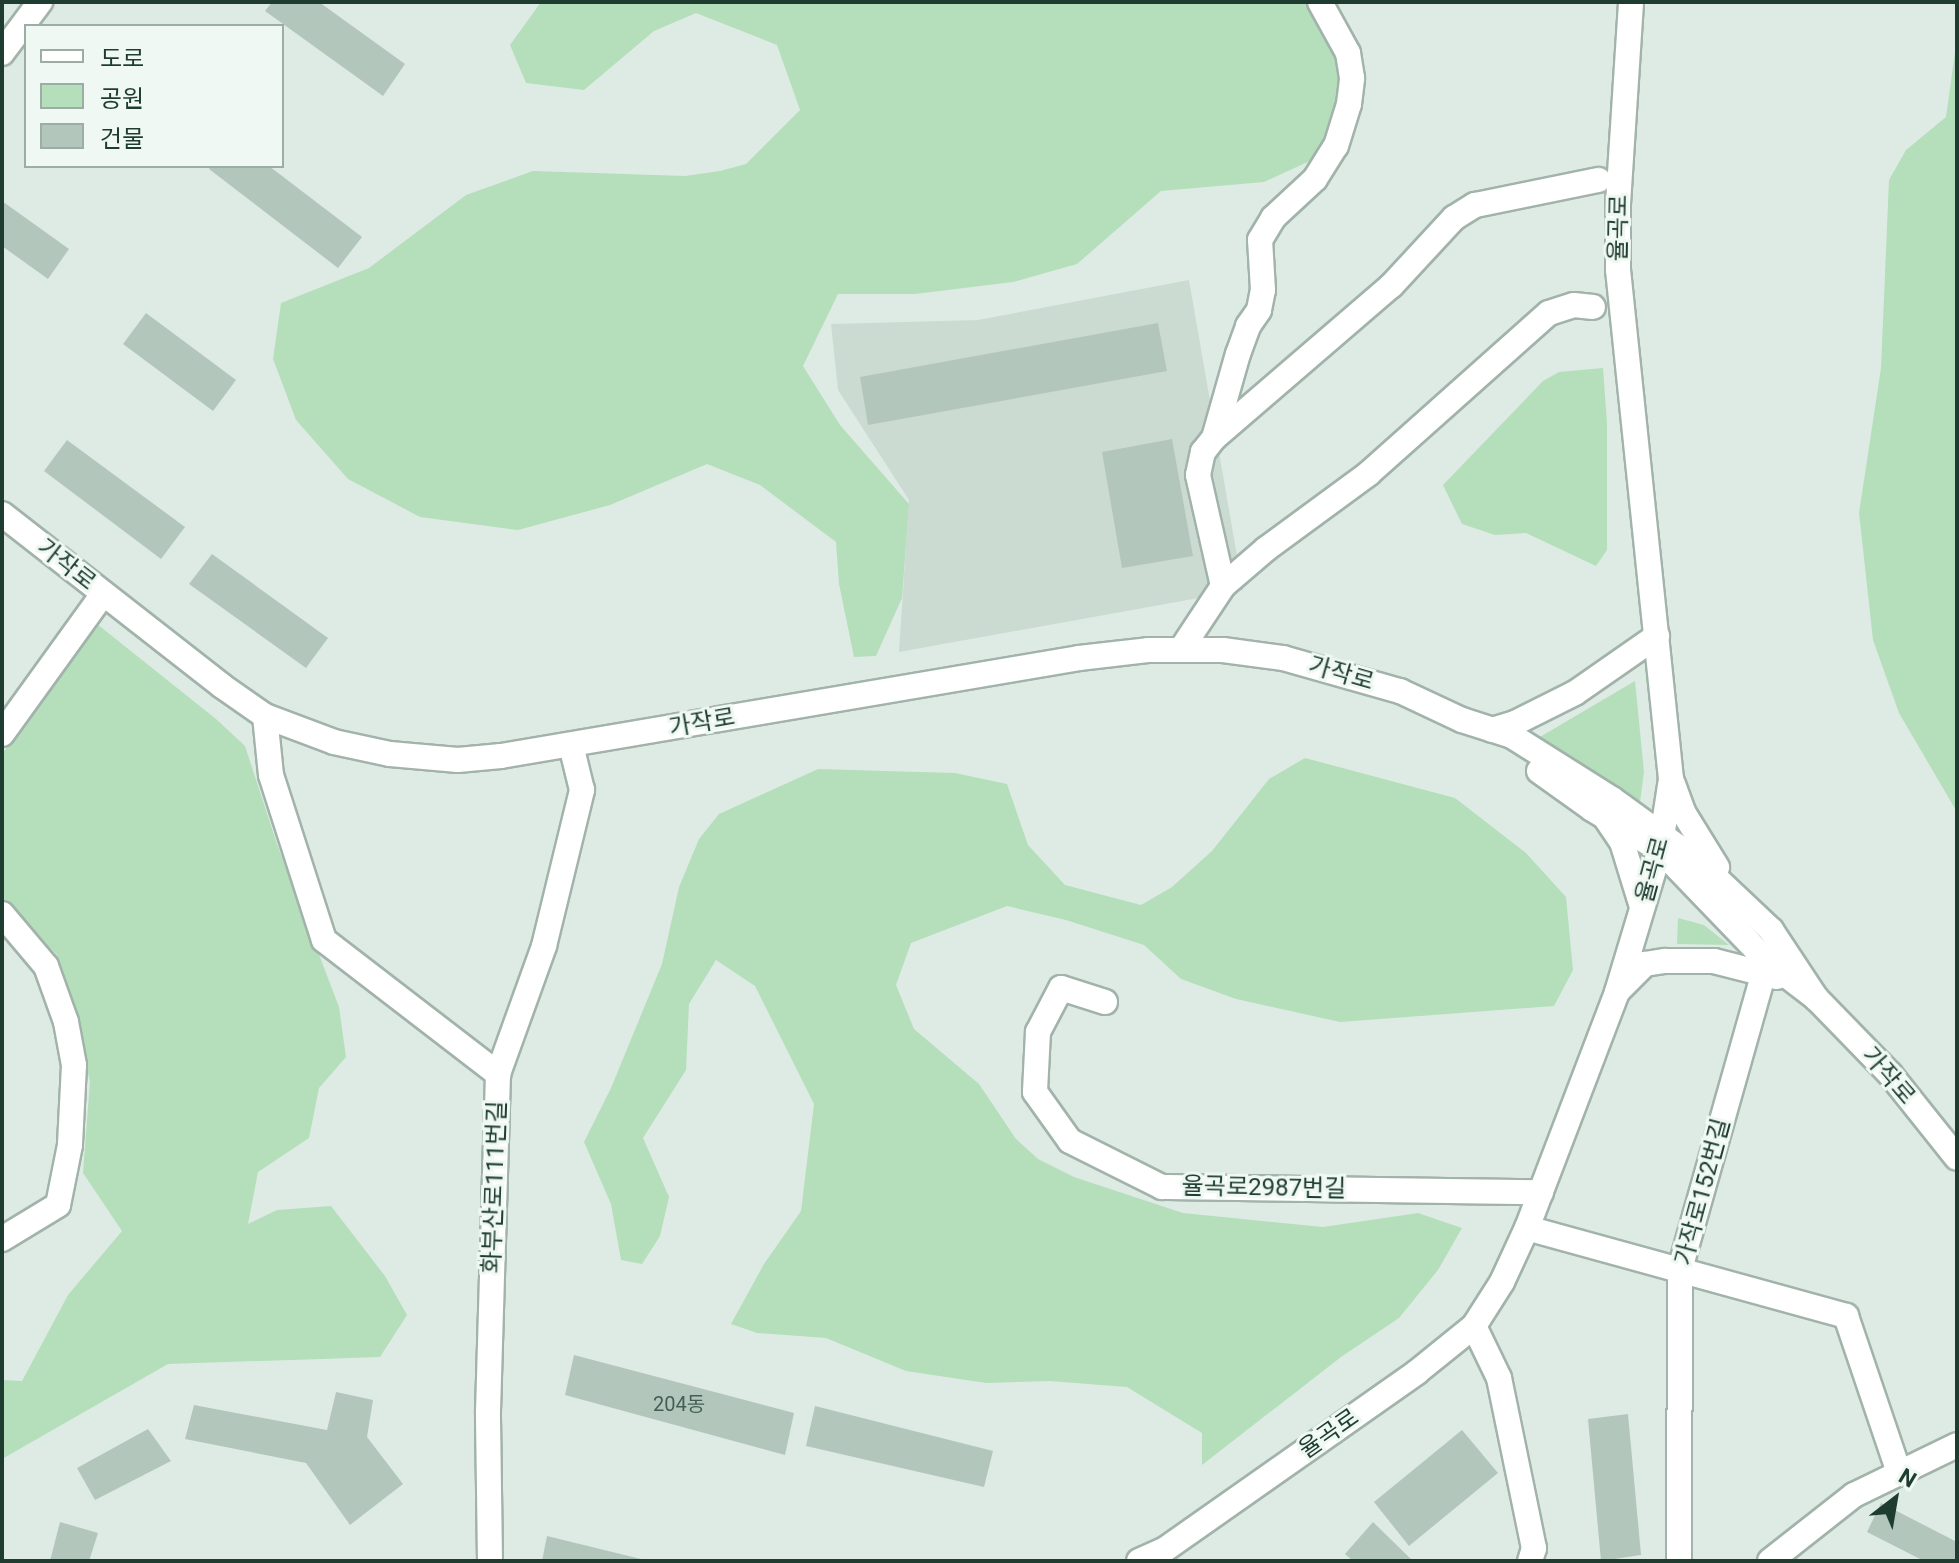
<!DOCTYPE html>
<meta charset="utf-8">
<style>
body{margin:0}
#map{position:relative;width:1959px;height:1563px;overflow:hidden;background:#deebe4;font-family:Roboto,"Noto Sans KR",sans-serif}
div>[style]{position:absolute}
.built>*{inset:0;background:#ccdbd2}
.green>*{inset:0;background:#b4dfba}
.building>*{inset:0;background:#b3c6bc}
.roads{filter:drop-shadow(2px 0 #a1b3aa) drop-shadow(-2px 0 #a1b3aa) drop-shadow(0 2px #a1b3aa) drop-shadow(0 -2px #a1b3aa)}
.minor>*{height:24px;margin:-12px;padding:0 12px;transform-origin:12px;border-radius:12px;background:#fff}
span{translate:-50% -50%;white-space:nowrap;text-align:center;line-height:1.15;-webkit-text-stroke:6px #eff8f2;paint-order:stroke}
.number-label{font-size:20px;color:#435f53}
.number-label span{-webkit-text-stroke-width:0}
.street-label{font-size:24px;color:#1e3d30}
.frame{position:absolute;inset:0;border:4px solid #1e3d30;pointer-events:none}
.legend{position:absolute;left:24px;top:24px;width:260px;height:144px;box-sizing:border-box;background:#eff8f2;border:2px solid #9bada4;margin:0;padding:10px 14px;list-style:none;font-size:24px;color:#1e3d30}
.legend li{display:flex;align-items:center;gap:16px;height:40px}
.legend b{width:40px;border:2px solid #9bada4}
.north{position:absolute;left:1855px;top:1459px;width:80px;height:80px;-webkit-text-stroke:6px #eff8f2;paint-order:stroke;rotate:31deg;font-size:22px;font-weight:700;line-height:32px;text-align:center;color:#1e3d30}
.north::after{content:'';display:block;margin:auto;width:28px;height:36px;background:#1e3d30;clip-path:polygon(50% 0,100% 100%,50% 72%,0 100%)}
</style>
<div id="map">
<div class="built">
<div style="clip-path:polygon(1189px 280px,1243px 590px,899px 652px,909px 500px,838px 390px,831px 324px,978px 320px)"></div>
</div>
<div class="green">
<div style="clip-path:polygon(541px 2px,1312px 2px,1358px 90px,1325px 154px,1264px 182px,1161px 191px,1077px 264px,1013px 282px,915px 294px,838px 294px,803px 366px,840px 425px,909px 504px,902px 598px,876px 656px,854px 657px,839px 584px,836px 542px,760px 485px,707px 464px,610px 505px,518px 530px,420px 517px,348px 479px,296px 420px,273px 359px,281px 303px,369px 268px,466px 195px,533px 171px,685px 176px,720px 171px,746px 164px,800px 110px,777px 45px,696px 13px,654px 31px,584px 90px,526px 83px,510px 45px)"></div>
<div style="clip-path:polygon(1957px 38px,1957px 812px,1899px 713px,1873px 640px,1859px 513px,1881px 368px,1889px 180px,1906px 150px,1946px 117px)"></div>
<div style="clip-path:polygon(1603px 368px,1607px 423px,1607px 550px,1596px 566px,1526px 533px,1495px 535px,1462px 524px,1443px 485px,1543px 381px,1559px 372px)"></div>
<div style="clip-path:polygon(97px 624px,216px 719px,245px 746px,278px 847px,339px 1007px,346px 1057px,319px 1088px,309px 1138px,258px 1172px,248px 1224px,277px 1210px,331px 1206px,385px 1276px,407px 1315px,380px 1357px,168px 1364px,2px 1459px,2px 1380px,22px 1381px,68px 1295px,122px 1231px,83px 1173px,90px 1081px,57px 955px,2px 903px,2px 754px)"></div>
<div style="clip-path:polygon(1635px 681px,1644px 772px,1640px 802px,1533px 741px)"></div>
<div style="clip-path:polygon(1305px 758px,1455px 798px,1526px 853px,1566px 897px,1573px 970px,1554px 1006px,1340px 1022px,1236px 999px,1181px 979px,1144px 945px,1066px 920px,1007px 906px,911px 943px,896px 985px,914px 1029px,979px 1084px,1016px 1139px,1038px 1159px,1074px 1177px,1183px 1213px,1323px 1227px,1418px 1213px,1462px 1228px,1438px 1270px,1399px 1318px,1341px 1357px,1202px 1465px,1202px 1433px,1127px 1387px,1049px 1381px,986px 1383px,906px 1371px,826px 1338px,757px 1333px,731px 1324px,764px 1264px,801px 1211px,814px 1104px,755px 986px,716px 960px,689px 1004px,686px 1070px,643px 1138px,669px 1197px,660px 1236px,642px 1264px,621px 1260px,611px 1204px,584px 1142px,611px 1088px,662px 964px,679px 887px,699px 839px,719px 814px,818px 769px,955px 773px,1007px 784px,1028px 845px,1065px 885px,1141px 905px,1172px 887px,1212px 851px,1269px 779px)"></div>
<div style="clip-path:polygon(1678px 918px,1704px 925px,1729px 945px,1677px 944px)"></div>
</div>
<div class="building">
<div style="clip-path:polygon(272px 2px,319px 2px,405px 64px,383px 96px,265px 11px)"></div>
<div style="clip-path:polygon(211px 166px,269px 166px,362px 237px,338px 268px,209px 169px)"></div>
<div style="clip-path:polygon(2px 201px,69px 249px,48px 279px,2px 246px)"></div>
<div style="clip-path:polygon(146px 313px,236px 380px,213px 411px,123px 344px)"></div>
<div style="clip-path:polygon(1158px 323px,1167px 371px,868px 425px,860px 377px)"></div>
<div style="clip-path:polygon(1172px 439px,1193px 556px,1122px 568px,1102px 452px)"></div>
<div style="clip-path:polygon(67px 440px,185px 527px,161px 559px,44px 471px)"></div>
<div style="clip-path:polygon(212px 554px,328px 638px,306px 668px,189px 584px)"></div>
<div style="clip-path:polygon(574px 1355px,794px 1413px,785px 1455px,565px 1395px)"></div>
<div style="clip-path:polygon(336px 1392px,373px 1400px,367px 1437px,403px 1484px,350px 1525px,306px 1463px,185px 1439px,194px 1405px,327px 1430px)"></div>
<div style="clip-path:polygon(815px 1406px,993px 1451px,984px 1487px,806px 1446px)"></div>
<div style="clip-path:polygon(1628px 1414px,1641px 1555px,1601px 1561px,1588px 1419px)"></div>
<div style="clip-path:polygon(148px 1429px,171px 1461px,95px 1500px,77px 1468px)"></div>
<div style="clip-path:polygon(1462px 1430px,1498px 1473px,1409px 1546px,1374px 1502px)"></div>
<div style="clip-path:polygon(1881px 1503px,1957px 1542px,1957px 1561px,1924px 1561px,1867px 1532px)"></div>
<div style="clip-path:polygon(60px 1522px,98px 1533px,89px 1561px,50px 1561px)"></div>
<div style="clip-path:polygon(1373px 1522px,1413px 1561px,1353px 1561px,1345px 1554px)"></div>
<div style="clip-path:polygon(547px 1536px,645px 1560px,645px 1561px,542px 1561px)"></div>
</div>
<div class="roads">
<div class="minor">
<div style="left:2px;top:53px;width:64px;rotate:-53.3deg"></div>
<div style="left:1214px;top:438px;width:233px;rotate:-40.7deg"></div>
<div style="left:1391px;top:286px;width:93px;rotate:-47.2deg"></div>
<div style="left:1454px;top:218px;width:25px;rotate:-32deg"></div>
<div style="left:1475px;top:205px;width:126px;rotate:-11.5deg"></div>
<div style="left:2px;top:514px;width:279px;rotate:38deg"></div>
<div style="left:222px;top:686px;width:52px;rotate:34.9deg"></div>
<div style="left:265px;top:716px;width:74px;rotate:20.6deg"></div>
<div style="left:334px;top:742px;width:57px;rotate:12.1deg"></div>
<div style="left:390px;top:754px;width:68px;rotate:5deg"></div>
<div style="left:458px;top:760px;width:43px;rotate:-5.3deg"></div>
<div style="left:501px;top:756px;width:586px;rotate:-9.62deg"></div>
<div style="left:1079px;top:658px;width:69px;rotate:-6.6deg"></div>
<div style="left:1148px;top:650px;width:75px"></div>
<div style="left:1223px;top:650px;width:61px;rotate:7.6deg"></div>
<div style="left:1283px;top:658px;width:122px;rotate:15.8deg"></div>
<div style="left:1400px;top:691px;width:68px;rotate:25.1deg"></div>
<div style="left:1462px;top:720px;width:52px;rotate:17.7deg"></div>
<div style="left:1512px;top:736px;width:118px;rotate:32.2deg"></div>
<div style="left:1612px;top:799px;width:109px;rotate:36deg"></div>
<div style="left:1700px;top:863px;width:98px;rotate:43.3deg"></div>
<div style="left:1771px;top:930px;width:82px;rotate:56.5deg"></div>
<div style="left:1223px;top:586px;width:114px;rotate:-102.7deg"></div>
<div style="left:1198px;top:475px;width:24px;rotate:-78deg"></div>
<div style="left:1203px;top:452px;width:18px;rotate:-52deg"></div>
<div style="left:1214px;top:438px;width:87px;rotate:-74.1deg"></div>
<div style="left:1238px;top:354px;width:30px;rotate:-70deg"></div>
<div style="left:1248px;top:326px;width:19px;rotate:-55deg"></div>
<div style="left:1259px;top:310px;width:20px;rotate:-79deg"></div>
<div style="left:1263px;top:290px;width:50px;rotate:-93.4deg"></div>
<div style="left:1260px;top:240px;width:26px;rotate:-59deg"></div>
<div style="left:1273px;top:218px;width:57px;rotate:-42.9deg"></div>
<div style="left:1315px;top:179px;width:39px;rotate:-58deg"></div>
<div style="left:1336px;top:146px;width:44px;rotate:-72.8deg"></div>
<div style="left:1349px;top:104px;width:26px;rotate:-83deg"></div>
<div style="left:1352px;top:78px;width:25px;rotate:-99deg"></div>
<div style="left:1348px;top:53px;width:58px;rotate:-118.8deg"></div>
<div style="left:1182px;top:648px;width:74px;rotate:-56.5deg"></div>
<div style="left:1223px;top:586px;width:57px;rotate:-40.7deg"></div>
<div style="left:1266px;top:549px;width:127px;rotate:-36.3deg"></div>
<div style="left:1368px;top:474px;width:242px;rotate:-41.7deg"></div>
<div style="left:1549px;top:313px;width:26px;rotate:-18deg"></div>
<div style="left:1574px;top:305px;width:19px;rotate:6deg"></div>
<div style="left:265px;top:716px;width:59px;rotate:84.2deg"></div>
<div style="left:271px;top:775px;width:173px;rotate:72.2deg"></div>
<div style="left:324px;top:940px;width:220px;rotate:37.6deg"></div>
<div style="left:1492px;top:730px;width:24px;rotate:-17deg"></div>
<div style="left:1515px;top:723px;width:67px;rotate:-26.6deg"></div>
<div style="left:1575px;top:693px;width:100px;rotate:-34.8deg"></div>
<div style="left:2px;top:734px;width:173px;rotate:-54.2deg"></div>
<div style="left:1539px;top:771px;width:65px;rotate:35.6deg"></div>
<div style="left:1592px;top:809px;width:79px;rotate:31.1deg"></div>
<div style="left:1660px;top:850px;width:151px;rotate:46.1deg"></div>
<div style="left:1765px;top:959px;width:64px;rotate:37.4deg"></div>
<div style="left:1816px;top:998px;width:106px;rotate:45.8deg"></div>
<div style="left:1890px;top:1074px;width:107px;rotate:51.4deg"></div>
<div style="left:1673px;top:784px;width:30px;rotate:70deg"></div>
<div style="left:1683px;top:812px;width:65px;rotate:58.3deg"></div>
<div style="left:1607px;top:820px;width:27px;rotate:56deg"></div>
<div style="left:1622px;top:842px;width:68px;rotate:72.9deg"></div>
<div style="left:2px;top:914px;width:68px;rotate:49.8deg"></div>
<div style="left:46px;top:966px;width:59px;rotate:70.3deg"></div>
<div style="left:66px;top:1022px;width:44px;rotate:79.5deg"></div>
<div style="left:74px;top:1065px;width:80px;rotate:92.9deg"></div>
<div style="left:70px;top:1145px;width:61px;rotate:101.3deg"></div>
<div style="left:58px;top:1205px;width:66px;rotate:148.7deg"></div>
<div style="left:1619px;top:990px;width:37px;rotate:-45deg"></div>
<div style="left:1645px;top:964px;width:20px;rotate:-9deg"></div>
<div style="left:1665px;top:961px;width:49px"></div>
<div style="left:1714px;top:961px;width:65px;rotate:14.3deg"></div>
<div style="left:1105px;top:1002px;width:46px;rotate:-162.3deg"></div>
<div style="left:1061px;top:988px;width:50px;rotate:117.6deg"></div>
<div style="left:1038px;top:1032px;width:60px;rotate:92.9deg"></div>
<div style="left:1035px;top:1092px;width:60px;rotate:54.5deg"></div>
<div style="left:1070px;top:1141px;width:103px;rotate:26.6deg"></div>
<div style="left:1162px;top:1187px;width:379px;rotate:0.8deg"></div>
<div style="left:1527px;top:1228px;width:331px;rotate:15.4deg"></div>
<div style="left:1846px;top:1316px;width:166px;rotate:71.3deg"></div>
<div style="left:1474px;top:1326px;width:58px;rotate:64.3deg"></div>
<div style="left:1499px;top:1378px;width:174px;rotate:78.4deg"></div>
<div style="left:1534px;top:1548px;width:14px;rotate:107deg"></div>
<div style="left:490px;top:1561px;width:150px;rotate:-90.8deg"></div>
<div style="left:488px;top:1411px;width:337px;rotate:-88.3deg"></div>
<div style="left:498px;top:1074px;width:136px;rotate:-70.2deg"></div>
<div style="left:544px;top:946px;width:161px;rotate:-76.3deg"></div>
<div style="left:582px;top:790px;width:46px;rotate:-103.7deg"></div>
<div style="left:1139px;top:1561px;width:27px;rotate:-24deg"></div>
<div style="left:1164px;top:1550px;width:309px;rotate:-35.1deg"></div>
<div style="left:1417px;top:1372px;width:73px;rotate:-38.9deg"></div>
<div style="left:1474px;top:1326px;width:52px;rotate:-57.5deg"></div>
<div style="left:1502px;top:1282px;width:60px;rotate:-65.2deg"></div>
<div style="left:1527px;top:1228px;width:253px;rotate:-69.1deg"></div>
<div style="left:1617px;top:992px;width:148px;rotate:-73.2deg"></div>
<div style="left:1660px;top:850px;width:72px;rotate:-81.2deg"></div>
<div style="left:1671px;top:779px;width:512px;rotate:-95.94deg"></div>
<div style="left:1618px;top:270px;width:66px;rotate:-90deg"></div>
<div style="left:1618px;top:204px;width:202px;rotate:-86.3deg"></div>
<div style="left:1679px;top:1561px;width:292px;rotate:-89.8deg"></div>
<div style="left:1680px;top:1269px;width:308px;rotate:-74.2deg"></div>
<div style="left:1770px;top:1561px;width:107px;rotate:-38.2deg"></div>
<div style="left:1854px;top:1495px;width:114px;rotate:-25.9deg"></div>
</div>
</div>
<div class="number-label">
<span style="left:679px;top:1404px">204동</span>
</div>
<div class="street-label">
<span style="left:1619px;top:228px;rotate:-89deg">율곡로</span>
<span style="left:66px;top:565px;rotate:38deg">가작로</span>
<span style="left:1341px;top:674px;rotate:16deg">가작로</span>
<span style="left:702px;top:723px;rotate:-10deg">가작로</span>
<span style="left:1653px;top:870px;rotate:-75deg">율곡로</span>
<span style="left:1888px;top:1076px;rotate:49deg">가작로</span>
<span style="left:495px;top:1187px;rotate:-88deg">화부산로111번길</span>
<span style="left:1264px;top:1188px;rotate:1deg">율곡로2987번길</span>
<span style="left:1703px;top:1192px;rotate:-75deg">가작로152번길</span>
<span style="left:1329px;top:1434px;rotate:-35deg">율곡로</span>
</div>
<div class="frame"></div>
<ul class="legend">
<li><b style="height:10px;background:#fff"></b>도로</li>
<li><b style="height:22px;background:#b4dfba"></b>공원</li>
<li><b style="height:22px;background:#b3c6bc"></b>건물</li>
</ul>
<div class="north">N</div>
</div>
